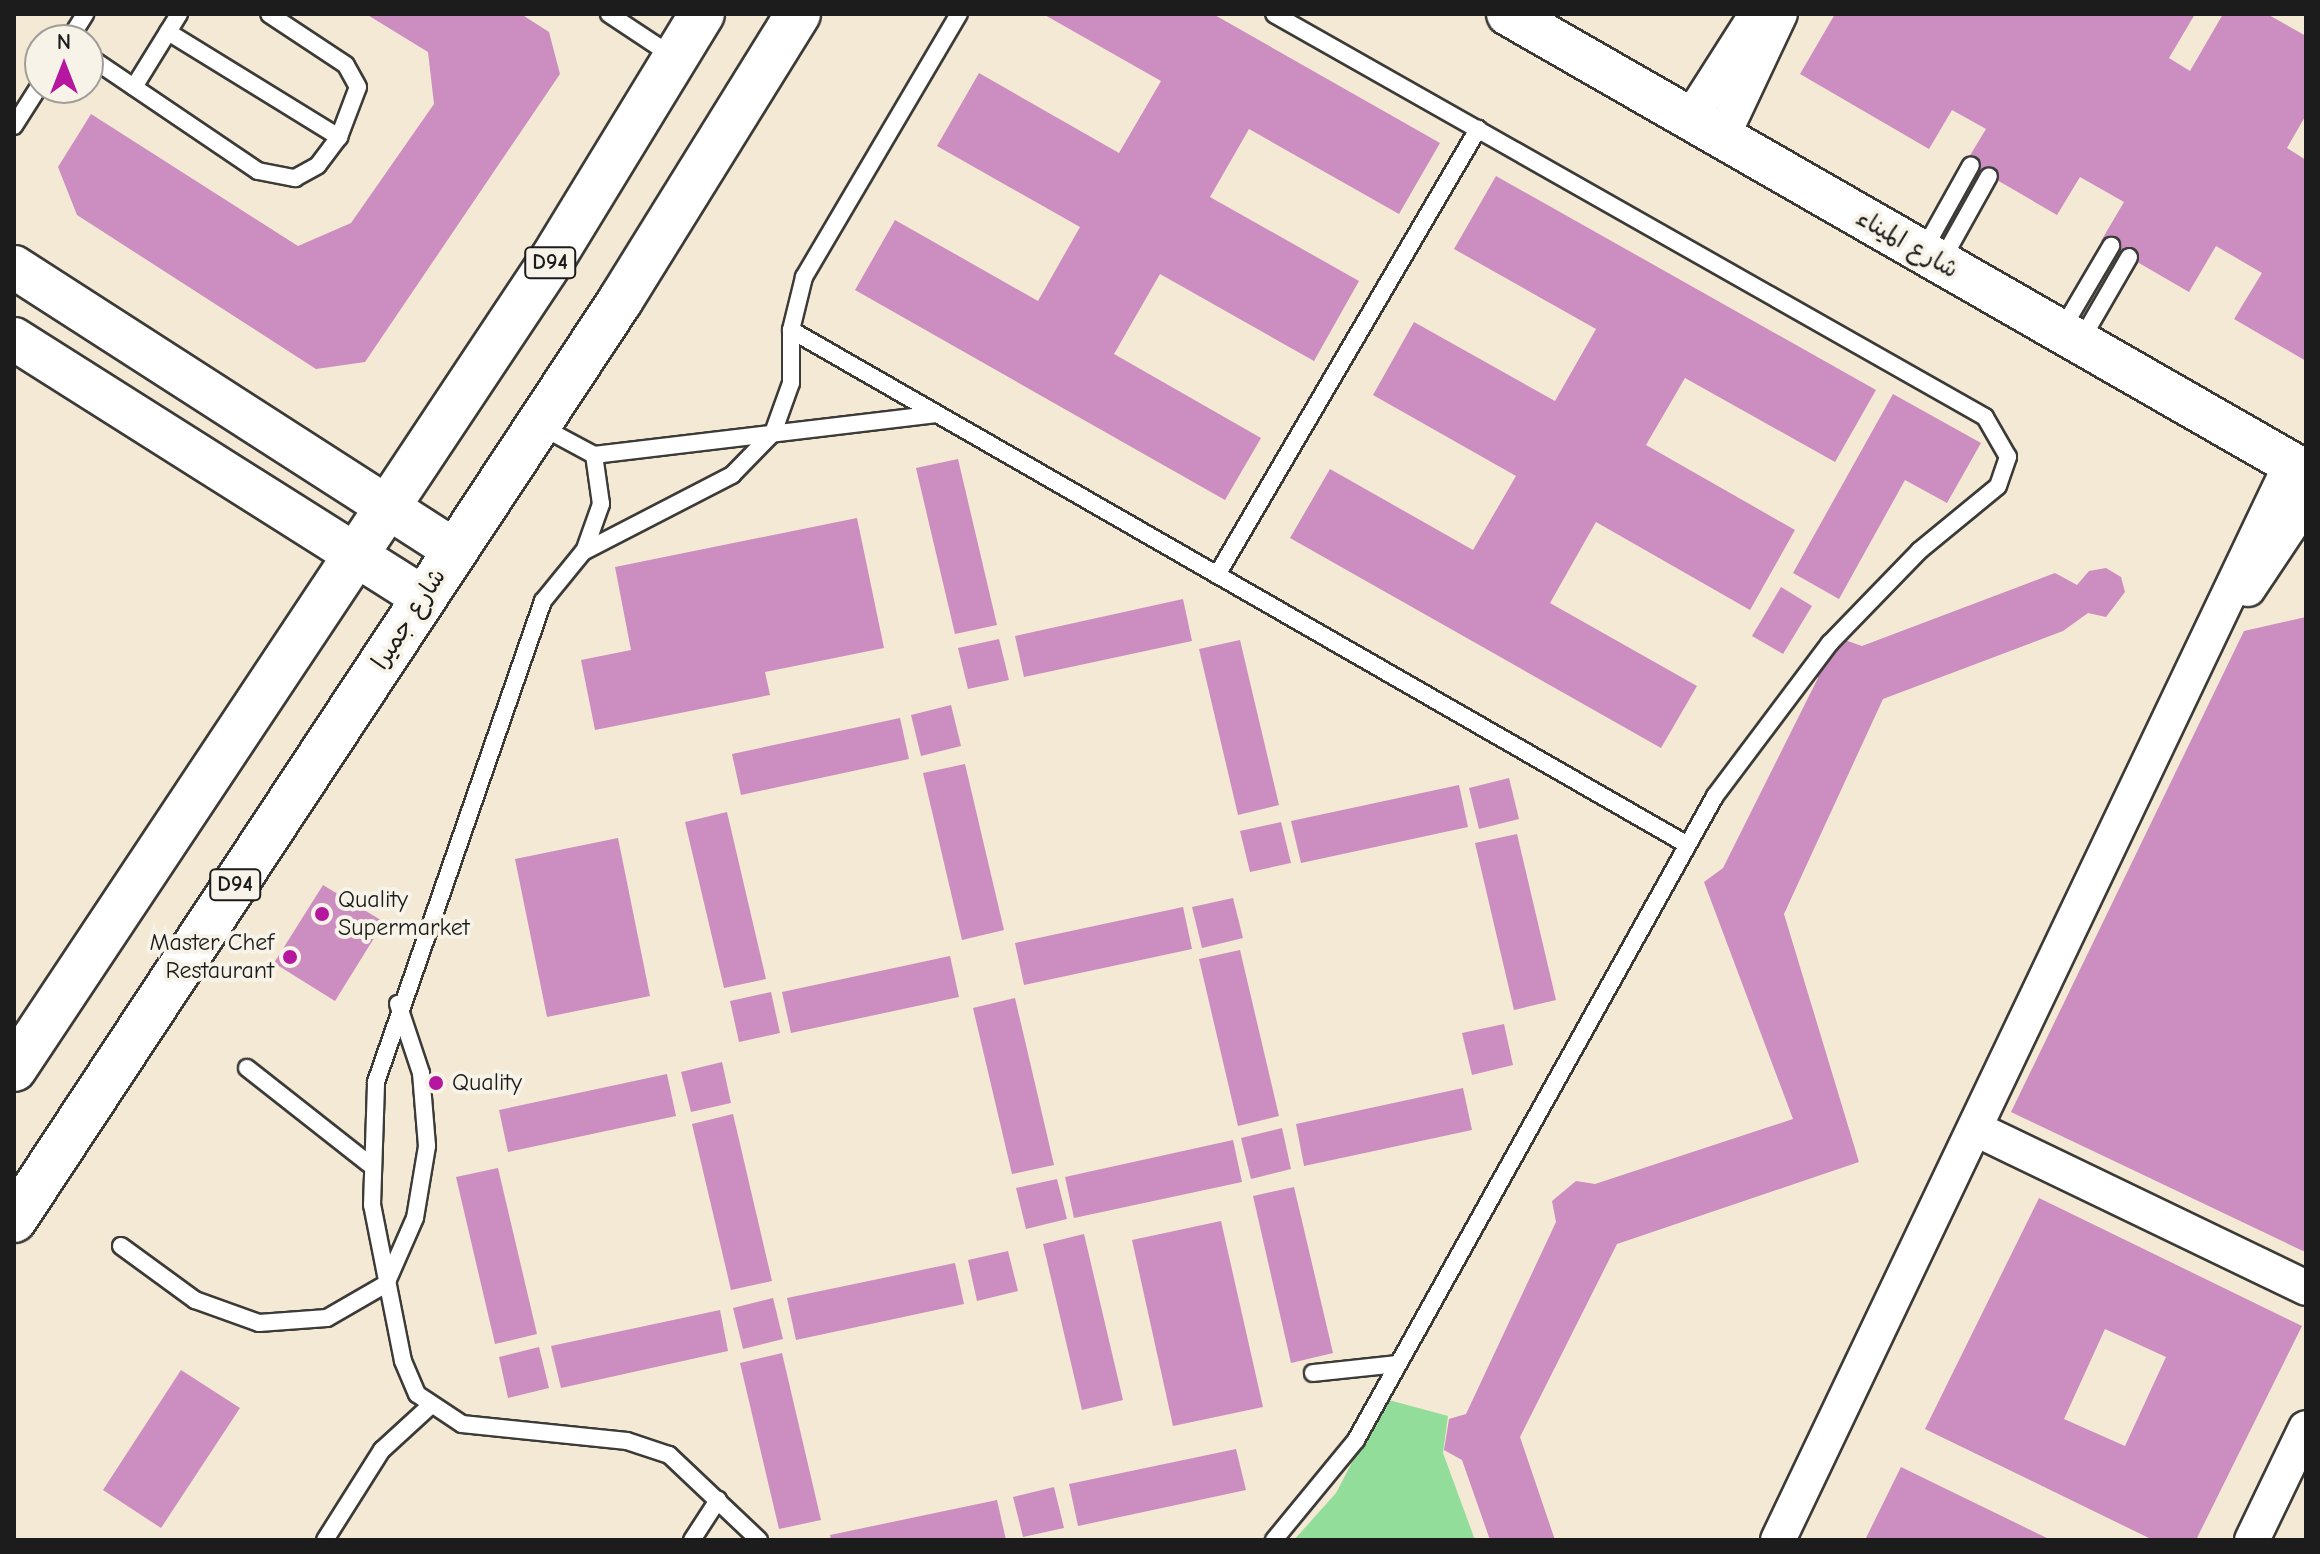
<!DOCTYPE html>
<meta charset="utf-8">
<style>
body{margin:0}
#map{position:relative;width:2320px;height:1554px;overflow:hidden;background:#f4e9d4;font-family:"Comic Neue","Playpen Sans Arabic",sans-serif}
div>[style]{position:absolute}
.green>*{inset:0;background:#92dd99}
.building>*{inset:0;background:#cc8ec1}
.roads{filter:drop-shadow(2px 0 #3c3b38) drop-shadow(-2px 0 #3c3b38) drop-shadow(0 2px #3c3b38) drop-shadow(0 -2px #3c3b38)}
.service>*{height:16px;margin:-8px;padding:0 8px;transform-origin:8px;border-radius:8px;background:#fff}
.minor>*{height:34px;margin:-17px;padding:0 17px;transform-origin:17px;border-radius:17px;background:#fff}
.tertiary>*{height:42px;margin:-21px;padding:0 21px;transform-origin:21px;border-radius:21px;background:#fff}
.primary>*{height:44px;margin:-22px;padding:0 22px;transform-origin:22px;border-radius:22px;background:#fff}
.dots>*{width:22px;height:22px;translate:-50% -50%;box-sizing:border-box;border:4px solid #f7f3e8;border-radius:50%}
span{translate:-50% -50%;white-space:nowrap;text-align:center;line-height:1.15;-webkit-text-stroke:8px #f7f3e8;paint-order:stroke}
.shield-label span{padding:2px 6px;background:#f7f3e8;border:2px solid;border-radius:6px;-webkit-text-stroke-width:0}
.shield-label{font-size:22px;color:#1c1c1c;font-weight:700}
.street-label{font-size:24px;color:#1c1c1c}
.poi-label{font-size:24px;color:#1c1c1c}
.left{translate:0 -50%;text-align:left}
.right{translate:-100% -50%;text-align:right}
.frame{position:absolute;inset:0;border:16px solid #1c1c1c;pointer-events:none}
.north{position:absolute;left:24px;top:24px;width:80px;height:80px;box-sizing:border-box;background:#f7f3e8;border:2px solid #9f9d96;border-radius:50%;rotate:0deg;font-size:22px;font-weight:700;line-height:32px;text-align:center;color:#1c1c1c}
.north::after{content:'';display:block;margin:auto;width:28px;height:36px;background:#b5179e;clip-path:polygon(50% 0,100% 100%,50% 72%,0 100%)}
</style>
<div id="map">
<div class="green">
<div style="clip-path:polygon(1385px 1399px,1448px 1416px,1443px 1453px,1475px 1540px,1294px 1540px,1336px 1493px)"></div>
</div>
<div class="building">
<div style="clip-path:polygon(366px 14px,521px 14px,549px 32px,560px 74px,365px 362px,316px 369px,77px 215px,58px 167px,91px 114px,298px 246px,351px 223px,434px 104px,428px 52px)"></div>
<div style="clip-path:polygon(1043px 14px,1213px 14px,1440px 143px,1399px 214px,1249px 129px,1210px 197px,1359px 281px,1314px 361px,1160px 274px,1114px 354px,1261px 438px,1225px 500px,855px 290px,895px 220px,1038px 301px,1080px 227px,937px 146px,979px 73px,1119px 153px,1161px 81px)"></div>
<div style="clip-path:polygon(1835px 14px,2195px 14px,2169px 58px,2190px 71px,2223px 14px,2267px 14px,2306px 36px,2306px 115px,2287px 148px,2306px 160px,2306px 361px,2234px 319px,2262px 273px,2216px 246px,2189px 292px,2101px 241px,2124px 202px,2080px 177px,2057px 215px,1966px 162px,1986px 129px,1952px 110px,1929px 149px,1800px 74px)"></div>
<div style="clip-path:polygon(1496px 176px,1876px 390px,1835px 462px,1685px 378px,1646px 445px,1795px 530px,1750px 610px,1596px 522px,1550px 603px,1697px 686px,1661px 748px,1290px 538px,1330px 469px,1473px 550px,1516px 476px,1373px 395px,1414px 322px,1555px 401px,1596px 329px,1454px 249px)"></div>
<div style="clip-path:polygon(1893px 394px,1981px 443px,1947px 503px,1905px 480px,1839px 599px,1793px 573px)"></div>
<div style="clip-path:polygon(958px 459px,997px 625px,955px 634px,916px 468px)"></div>
<div style="clip-path:polygon(857px 518px,884px 648px,765px 672px,770px 695px,595px 730px,581px 660px,631px 650px,615px 567px)"></div>
<div style="clip-path:polygon(2106px 568px,2121px 577px,2125px 592px,2106px 617px,2088px 613px,2063px 631px,1883px 699px,1784px 914px,1859px 1162px,1617px 1244px,1520px 1437px,1555px 1540px,1490px 1540px,1462px 1460px,1444px 1450px,1449px 1419px,1466px 1414px,1556px 1222px,1552px 1201px,1576px 1181px,1595px 1184px,1793px 1119px,1704px 882px,1723px 868px,1818px 678px,1817px 661px,1839px 638px,1862px 646px,2055px 573px,2077px 585px,2089px 571px)"></div>
<div style="clip-path:polygon(1781px 587px,1812px 606px,1783px 654px,1752px 636px)"></div>
<div style="clip-path:polygon(1183px 599px,1192px 641px,1024px 677px,1015px 636px)"></div>
<div style="clip-path:polygon(2306px 617px,2306px 1250px,2303px 1251px,2011px 1112px,2244px 631px)"></div>
<div style="clip-path:polygon(999px 639px,1009px 680px,968px 689px,958px 648px)"></div>
<div style="clip-path:polygon(1240px 640px,1279px 805px,1238px 815px,1199px 649px)"></div>
<div style="clip-path:polygon(951px 705px,961px 746px,921px 756px,911px 715px)"></div>
<div style="clip-path:polygon(900px 718px,909px 759px,741px 795px,732px 754px)"></div>
<div style="clip-path:polygon(965px 764px,1004px 930px,962px 940px,923px 773px)"></div>
<div style="clip-path:polygon(1509px 778px,1519px 819px,1479px 829px,1469px 788px)"></div>
<div style="clip-path:polygon(1459px 785px,1468px 827px,1301px 863px,1291px 821px)"></div>
<div style="clip-path:polygon(727px 812px,766px 979px,724px 988px,685px 822px)"></div>
<div style="clip-path:polygon(1281px 822px,1291px 863px,1250px 872px,1240px 831px)"></div>
<div style="clip-path:polygon(1517px 834px,1556px 1000px,1514px 1010px,1475px 843px)"></div>
<div style="clip-path:polygon(618px 838px,650px 996px,547px 1017px,515px 859px)"></div>
<div style="clip-path:polygon(323px 885px,384px 922px,335px 1001px,274px 963px)"></div>
<div style="clip-path:polygon(1233px 898px,1243px 938px,1202px 948px,1192px 907px)"></div>
<div style="clip-path:polygon(1183px 907px,1192px 949px,1024px 985px,1015px 943px)"></div>
<div style="clip-path:polygon(1240px 950px,1279px 1116px,1238px 1126px,1199px 959px)"></div>
<div style="clip-path:polygon(950px 956px,959px 997px,791px 1033px,782px 992px)"></div>
<div style="clip-path:polygon(771px 992px,780px 1033px,739px 1042px,730px 1001px)"></div>
<div style="clip-path:polygon(1015px 998px,1054px 1165px,1012px 1174px,973px 1008px)"></div>
<div style="clip-path:polygon(1504px 1024px,1513px 1065px,1472px 1075px,1462px 1033px)"></div>
<div style="clip-path:polygon(722px 1062px,731px 1103px,691px 1112px,681px 1072px)"></div>
<div style="clip-path:polygon(667px 1074px,676px 1116px,508px 1152px,499px 1110px)"></div>
<div style="clip-path:polygon(1463px 1088px,1472px 1130px,1304px 1166px,1296px 1124px)"></div>
<div style="clip-path:polygon(733px 1114px,772px 1281px,731px 1290px,692px 1124px)"></div>
<div style="clip-path:polygon(1282px 1128px,1291px 1169px,1251px 1179px,1241px 1138px)"></div>
<div style="clip-path:polygon(1233px 1140px,1242px 1182px,1074px 1218px,1065px 1177px)"></div>
<div style="clip-path:polygon(498px 1168px,537px 1334px,495px 1344px,456px 1177px)"></div>
<div style="clip-path:polygon(1057px 1179px,1067px 1219px,1026px 1229px,1016px 1188px)"></div>
<div style="clip-path:polygon(1294px 1187px,1333px 1353px,1291px 1363px,1253px 1196px)"></div>
<div style="clip-path:polygon(evenodd,2039px 1198px,2302px 1326px,2196px 1540px,2153px 1540px,1925px 1429px,2039px 1198px,2105px 1329px,2166px 1357px,2125px 1446px,2064px 1419px,2105px 1329px)"></div>
<div style="clip-path:polygon(1221px 1221px,1263px 1407px,1173px 1426px,1132px 1240px)"></div>
<div style="clip-path:polygon(1084px 1234px,1123px 1400px,1082px 1410px,1043px 1244px)"></div>
<div style="clip-path:polygon(1008px 1251px,1018px 1291px,977px 1301px,968px 1260px)"></div>
<div style="clip-path:polygon(955px 1263px,964px 1304px,796px 1340px,787px 1298px)"></div>
<div style="clip-path:polygon(773px 1298px,783px 1339px,743px 1349px,733px 1308px)"></div>
<div style="clip-path:polygon(720px 1310px,728px 1351px,561px 1388px,551px 1346px)"></div>
<div style="clip-path:polygon(539px 1347px,549px 1388px,508px 1398px,499px 1357px)"></div>
<div style="clip-path:polygon(782px 1353px,821px 1520px,779px 1529px,740px 1363px)"></div>
<div style="clip-path:polygon(181px 1370px,240px 1408px,161px 1528px,103px 1490px)"></div>
<div style="clip-path:polygon(1236px 1449px,1246px 1490px,1078px 1526px,1069px 1484px)"></div>
<div style="clip-path:polygon(1901px 1467px,2051px 1540px,1865px 1540px)"></div>
<div style="clip-path:polygon(1054px 1487px,1064px 1528px,1023px 1537px,1013px 1497px)"></div>
<div style="clip-path:polygon(997px 1500px,1006px 1540px,831px 1540px,830px 1535px)"></div>
</div>
<div class="roads">
<div class="service">
<div style="left:609px;top:14px;width:78px;rotate:33.5deg"></div>
<div style="left:168px;top:32px;width:201px;rotate:31.6deg"></div>
<div style="left:69px;top:40px;width:31px;rotate:-58deg"></div>
<div style="left:88px;top:56px;width:205px;rotate:34.1deg"></div>
<div style="left:258px;top:171px;width:38px;rotate:11deg"></div>
<div style="left:295px;top:178px;width:26px;rotate:-29deg"></div>
<div style="left:318px;top:165px;width:35px;rotate:-53deg"></div>
<div style="left:339px;top:137px;width:53px;rotate:-69.2deg"></div>
<div style="left:358px;top:87px;width:25px;rotate:-119deg"></div>
<div style="left:346px;top:65px;width:92px;rotate:-146.5deg"></div>
<div style="left:134px;top:87px;width:86px;rotate:-58.3deg"></div>
<div style="left:14px;top:126px;width:49px;rotate:-57.6deg"></div>
<div style="left:1923px;top:251px;width:98px;rotate:-60.8deg"></div>
<div style="left:1941px;top:262px;width:98px;rotate:-60.8deg"></div>
<div style="left:791px;top:330px;width:1032px;rotate:29.87deg"></div>
<div style="left:2061px;top:331px;width:99px;rotate:-59.5deg"></div>
<div style="left:2080px;top:342px;width:98px;rotate:-60deg"></div>
<div style="left:540px;top:426px;width:61px;rotate:28.2deg"></div>
<div style="left:594px;top:455px;width:345px;rotate:-6.8deg"></div>
<div style="left:585px;top:549px;width:48px;rotate:-70.4deg"></div>
<div style="left:601px;top:504px;width:49px;rotate:-98.1deg"></div>
<div style="left:1217px;top:575px;width:517px;rotate:-59.66deg"></div>
<div style="left:247px;top:1068px;width:155px;rotate:38.2deg"></div>
<div style="left:121px;top:1246px;width:92px;rotate:36.1deg"></div>
<div style="left:195px;top:1300px;width:68px;rotate:19.8deg"></div>
<div style="left:259px;top:1323px;width:68px;rotate:-4.2deg"></div>
<div style="left:327px;top:1318px;width:68px;rotate:-30deg"></div>
<div style="left:386px;top:1284px;width:72px;rotate:-66.3deg"></div>
<div style="left:415px;top:1218px;width:73px;rotate:-80.5deg"></div>
<div style="left:427px;top:1146px;width:73px;rotate:-94.7deg"></div>
<div style="left:421px;top:1073px;width:73px;rotate:-108.4deg"></div>
<div style="left:1313px;top:1373px;width:84px;rotate:-6.1deg"></div>
<div style="left:325px;top:1540px;width:107px;rotate:-57.7deg"></div>
<div style="left:382px;top:1450px;width:64px;rotate:-42.5deg"></div>
<div style="left:692px;top:1540px;width:48px;rotate:-57deg"></div>
<div style="left:759px;top:1540px;width:124px;rotate:-136.6deg"></div>
<div style="left:669px;top:1455px;width:44px;rotate:-161.6deg"></div>
<div style="left:627px;top:1441px;width:166px;rotate:-174.1deg"></div>
<div style="left:462px;top:1424px;width:54px;rotate:-146.3deg"></div>
<div style="left:417px;top:1394px;width:36px;rotate:-113deg"></div>
<div style="left:403px;top:1361px;width:159px;rotate:-101.2deg"></div>
<div style="left:372px;top:1205px;width:123px;rotate:-88.1deg"></div>
<div style="left:376px;top:1082px;width:509px;rotate:-70.85deg"></div>
<div style="left:543px;top:601px;width:63px;rotate:-50.8deg"></div>
<div style="left:583px;top:552px;width:168px;rotate:-27.3deg"></div>
<div style="left:732px;top:475px;width:59px;rotate:-45.7deg"></div>
<div style="left:773px;top:433px;width:53px;rotate:-70.2deg"></div>
<div style="left:791px;top:383px;width:53px;rotate:-90deg"></div>
<div style="left:791px;top:330px;width:55px;rotate:-76.2deg"></div>
<div style="left:804px;top:277px;width:305px;rotate:-59.5deg"></div>
<div style="left:1274px;top:1540px;width:129px;rotate:-50.6deg"></div>
<div style="left:1356px;top:1440px;width:737px;rotate:-60.86deg"></div>
<div style="left:1715px;top:796px;width:191px;rotate:-53.1deg"></div>
<div style="left:1830px;top:643px;width:128px;rotate:-45.9deg"></div>
<div style="left:1919px;top:551px;width:102px;rotate:-39.4deg"></div>
<div style="left:1998px;top:486px;width:31px;rotate:-71deg"></div>
<div style="left:2008px;top:457px;width:46px;rotate:-119.9deg"></div>
<div style="left:1985px;top:417px;width:817px;rotate:-150.46deg"></div>
</div>
<div class="minor">
<div style="left:1690px;top:119px;width:125px;rotate:-57.5deg"></div>
<div style="left:1722px;top:137px;width:136px;rotate:-64.8deg"></div>
<div style="left:2248px;top:589px;width:105px;rotate:-56.3deg"></div>
<div style="left:1976px;top:1129px;width:366px;rotate:25.7deg"></div>
<div style="left:1778px;top:1540px;width:1192px;rotate:-64.51deg"></div>
<div style="left:2252px;top:1540px;width:124px;rotate:-64.3deg"></div>
</div>
<div class="tertiary">
<div style="left:1508px;top:14px;width:920px;rotate:29.85deg"></div>
<div style="left:14px;top:267px;width:523px;rotate:32.75deg"></div>
<div style="left:14px;top:339px;width:483px;rotate:32.3deg"></div>
</div>
<div class="primary">
<div style="left:14px;top:1069px;width:974px;rotate:-56.39deg"></div>
<div style="left:553px;top:258px;width:286px;rotate:-58.6deg"></div>
<div style="left:14px;top:1220px;width:1101px;rotate:-56.6deg"></div>
<div style="left:620px;top:301px;width:338px;rotate:-58.2deg"></div>
</div>
</div>
<div class="dots">
<div style="left:322px;top:914px;background:#b5179e"></div>
<div style="left:290px;top:957px;background:#b5179e"></div>
<div style="left:436px;top:1083px;background:#b5179e"></div>
</div>
<div class="shield-label">
<span style="left:550px;top:263px">D94</span>
<span style="left:235px;top:885px">D94</span>
</div>
<div class="street-label">
<span style="left:1907px;top:244px;rotate:30deg">شارع الميناء</span>
<span style="left:409px;top:619px;rotate:-57deg">شارع جميرا</span>
</div>
<div class="poi-label">
<span class="left" style="left:338px;top:914px">Quality<br>Supermarket</span>
<span class="right" style="left:274px;top:957px">Master Chef<br>Restaurant</span>
<span class="left" style="left:452px;top:1083px">Quality</span>
</div>
<div class="frame"></div>
<div class="north">N</div>
</div>
